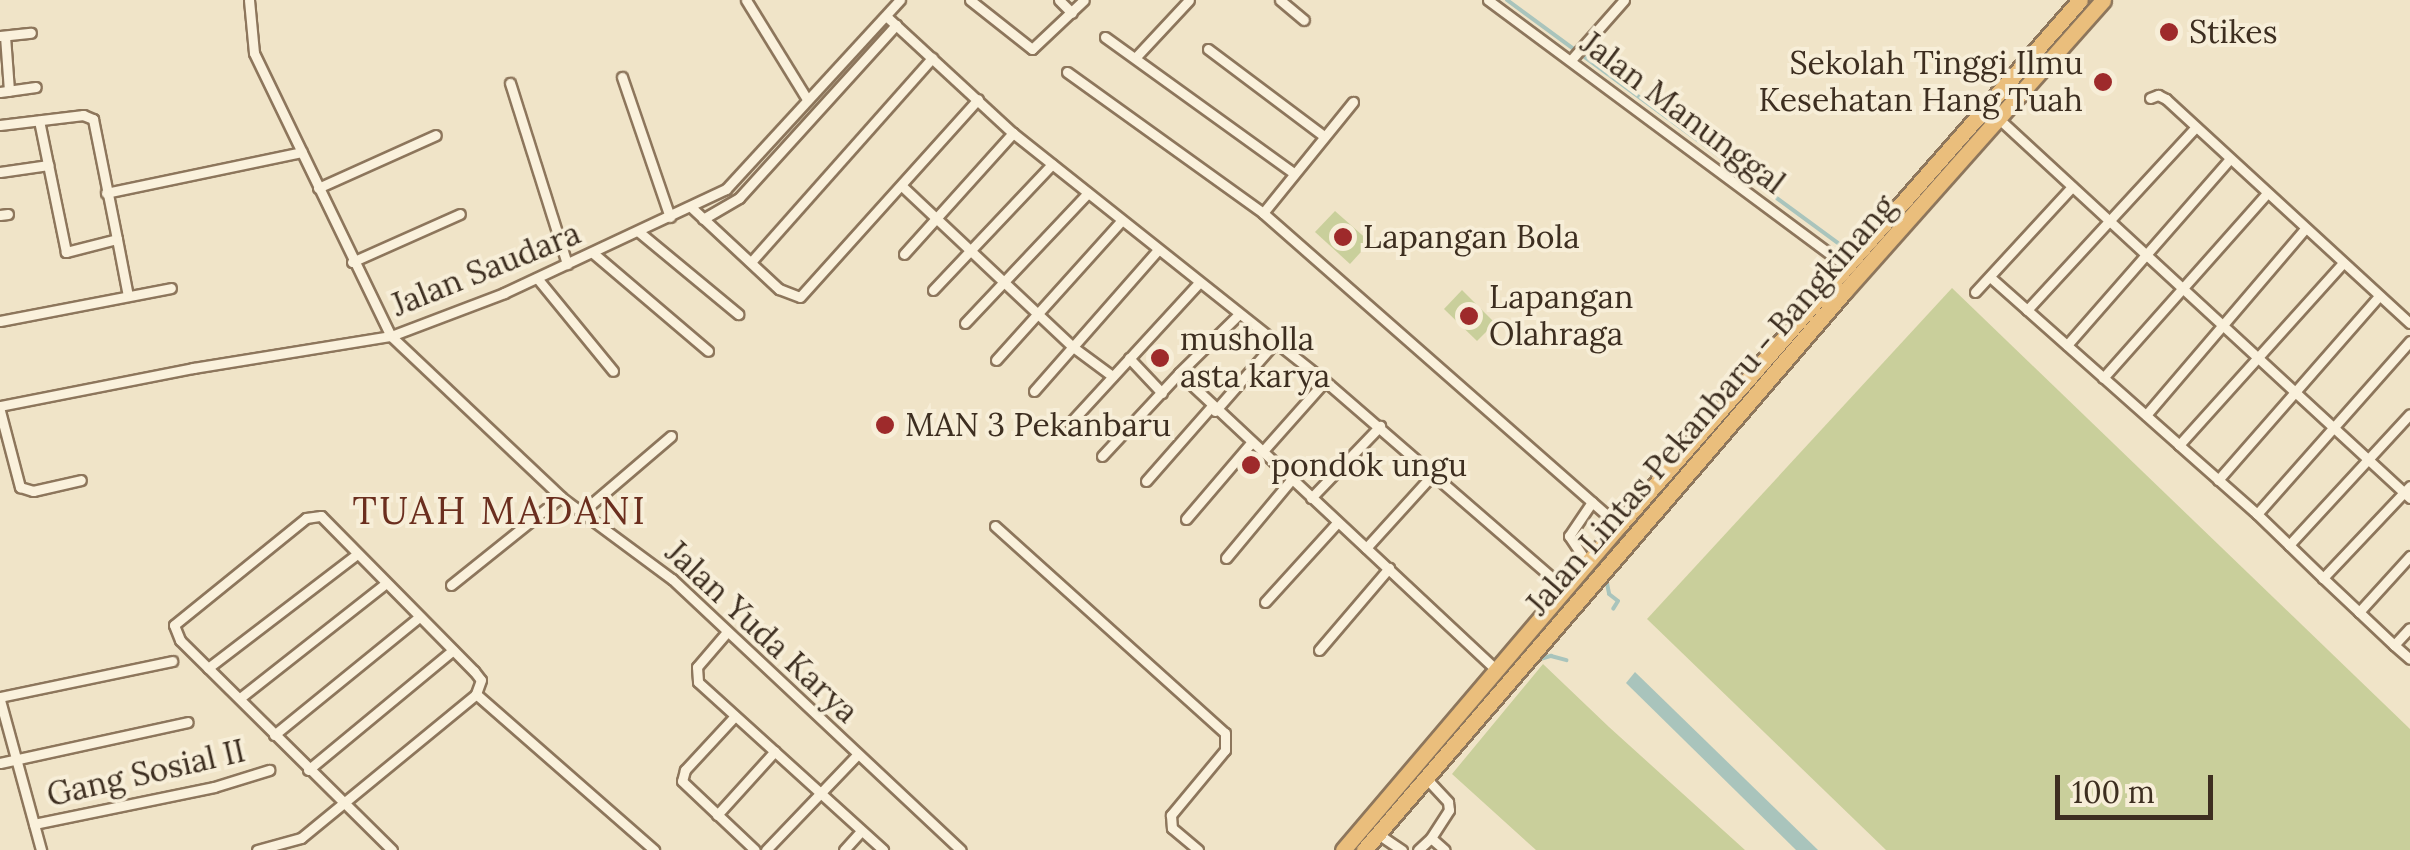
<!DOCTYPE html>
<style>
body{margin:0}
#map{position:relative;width:2410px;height:850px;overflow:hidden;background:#f0e4c8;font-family:Lora,serif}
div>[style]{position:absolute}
.green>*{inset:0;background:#c9cf9b}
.water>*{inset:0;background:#a9c4bc}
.stream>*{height:4px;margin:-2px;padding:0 2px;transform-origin:2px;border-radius:2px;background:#a9c4bc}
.roads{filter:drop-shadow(2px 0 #8d765c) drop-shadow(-2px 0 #8d765c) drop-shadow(0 2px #8d765c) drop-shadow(0 -2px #8d765c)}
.minor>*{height:9px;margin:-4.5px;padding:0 4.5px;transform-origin:4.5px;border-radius:4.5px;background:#faf1dc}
.trunk>*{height:15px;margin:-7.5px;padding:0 7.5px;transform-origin:7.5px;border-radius:7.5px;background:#eabe7c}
.dots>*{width:28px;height:28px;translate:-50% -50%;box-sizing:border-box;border:5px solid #f7eed8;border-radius:50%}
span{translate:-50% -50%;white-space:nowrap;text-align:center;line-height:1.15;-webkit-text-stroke:8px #f7eed8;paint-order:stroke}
.poi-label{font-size:32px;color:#3d2e20}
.left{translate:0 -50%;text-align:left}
.right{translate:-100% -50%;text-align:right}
.street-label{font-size:32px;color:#3d2e20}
.quarter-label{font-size:38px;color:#6b2e1e;letter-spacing:2.5px}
.scale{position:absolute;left:2055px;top:775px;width:158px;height:45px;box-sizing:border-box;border:5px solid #3d2e20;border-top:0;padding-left:12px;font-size:30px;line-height:35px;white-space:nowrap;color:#3d2e20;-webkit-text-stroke:8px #f7eed8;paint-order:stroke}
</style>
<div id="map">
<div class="green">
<div style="clip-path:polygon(1335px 211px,1370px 242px,1350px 264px,1315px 232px)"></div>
<div style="clip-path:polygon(1952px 288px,2410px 729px,2410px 850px,1886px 850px,1647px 619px)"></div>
<div style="clip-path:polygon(1462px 290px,1495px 323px,1477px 341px,1444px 309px)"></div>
<div style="clip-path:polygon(1543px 664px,1609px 727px,1745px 850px,1536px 850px,1452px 774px)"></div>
</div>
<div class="water">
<div style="clip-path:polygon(1635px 672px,1818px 850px,1796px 850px,1626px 683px)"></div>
</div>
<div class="stream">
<div style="left:1507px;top:0;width:429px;rotate:36.3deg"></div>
<div style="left:1606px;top:578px;width:16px;rotate:79deg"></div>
<div style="left:1609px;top:594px;width:11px;rotate:38deg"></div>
<div style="left:1618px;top:601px;width:9px;rotate:122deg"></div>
<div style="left:1533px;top:661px;width:19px;rotate:-16deg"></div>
<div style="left:1551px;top:656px;width:16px;rotate:15deg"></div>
</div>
<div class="roads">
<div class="minor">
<div style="left:249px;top:0;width:53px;rotate:84.6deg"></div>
<div style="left:254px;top:53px;width:314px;rotate:64.2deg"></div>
<div style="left:391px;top:336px;width:234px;rotate:43.4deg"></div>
<div style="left:561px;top:497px;width:138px;rotate:36.5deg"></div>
<div style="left:672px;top:579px;width:396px;rotate:43.2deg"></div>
<div style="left:746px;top:0;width:116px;rotate:58.4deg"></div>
<div style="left:970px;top:0;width:79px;rotate:38.3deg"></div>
<div style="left:1032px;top:49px;width:71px;rotate:-43.3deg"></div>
<div style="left:1059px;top:0;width:18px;rotate:45deg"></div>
<div style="left:1280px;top:0;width:31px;rotate:40deg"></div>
<div style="left:1488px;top:0;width:448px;rotate:36.6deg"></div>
<div style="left:886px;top:16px;width:173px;rotate:42.7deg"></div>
<div style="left:1013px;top:133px;width:399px;rotate:38.5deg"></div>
<div style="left:1325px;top:381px;width:319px;rotate:40.9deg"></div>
<div style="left:0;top:36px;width:31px;rotate:-6deg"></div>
<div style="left:5px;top:36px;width:55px;rotate:85.8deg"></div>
<div style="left:1105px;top:37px;width:231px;rotate:35.8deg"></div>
<div style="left:1208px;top:49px;width:145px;rotate:36.9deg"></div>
<div style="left:1135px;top:58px;width:79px;rotate:-47deg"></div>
<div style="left:1571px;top:60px;width:80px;rotate:-48.5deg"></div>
<div style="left:1067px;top:72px;width:241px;rotate:35.7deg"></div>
<div style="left:1263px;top:213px;width:143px;rotate:-51deg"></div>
<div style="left:622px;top:77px;width:148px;rotate:71.1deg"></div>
<div style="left:510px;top:83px;width:190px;rotate:72.5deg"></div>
<div style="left:0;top:92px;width:36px;rotate:-8deg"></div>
<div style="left:2150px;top:98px;width:9px;rotate:-21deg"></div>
<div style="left:2158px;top:95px;width:9px;rotate:27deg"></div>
<div style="left:2166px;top:99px;width:331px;rotate:42.6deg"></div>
<div style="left:1999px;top:119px;width:559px;rotate:42.68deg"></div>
<div style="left:0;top:125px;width:84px;rotate:-6.9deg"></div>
<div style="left:83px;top:115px;width:11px;rotate:22deg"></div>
<div style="left:93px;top:119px;width:122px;rotate:78.7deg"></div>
<div style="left:117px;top:239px;width:53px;rotate:165.7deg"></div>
<div style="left:66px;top:252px;width:134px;rotate:-101.6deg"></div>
<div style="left:0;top:172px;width:49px;rotate:-8.3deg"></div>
<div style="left:902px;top:186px;width:235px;rotate:43.3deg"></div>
<div style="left:1073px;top:347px;width:49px;rotate:36.6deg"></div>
<div style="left:318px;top:188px;width:129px;rotate:-24.2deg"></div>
<div style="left:106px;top:193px;width:200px;rotate:-11.8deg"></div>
<div style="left:692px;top:208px;width:119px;rotate:43deg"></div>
<div style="left:779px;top:289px;width:22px;rotate:21deg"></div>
<div style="left:800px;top:297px;width:266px;rotate:-48deg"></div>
<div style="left:1263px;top:213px;width:474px;rotate:41.3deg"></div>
<div style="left:0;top:215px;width:8px;rotate:-7deg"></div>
<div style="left:703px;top:219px;width:42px;rotate:-30.3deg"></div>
<div style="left:739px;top:198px;width:234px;rotate:-47.8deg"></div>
<div style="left:639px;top:232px;width:129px;rotate:39.6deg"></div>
<div style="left:117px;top:239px;width:58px;rotate:79.1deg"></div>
<div style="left:593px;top:253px;width:151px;rotate:40.4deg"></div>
<div style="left:904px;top:254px;width:163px;rotate:-48deg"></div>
<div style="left:352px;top:262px;width:118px;rotate:-24deg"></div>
<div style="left:751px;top:262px;width:273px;rotate:-48.4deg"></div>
<div style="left:1990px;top:277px;width:253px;rotate:41.6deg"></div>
<div style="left:2179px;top:445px;width:245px;rotate:-48deg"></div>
<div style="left:537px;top:278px;width:120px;rotate:50.7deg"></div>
<div style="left:933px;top:290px;width:173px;rotate:-46.6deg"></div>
<div style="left:1975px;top:292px;width:143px;rotate:-47.3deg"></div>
<div style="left:2027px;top:310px;width:248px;rotate:-47.3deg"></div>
<div style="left:0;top:321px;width:174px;rotate:-10.9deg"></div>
<div style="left:965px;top:323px;width:179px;rotate:-46.6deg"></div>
<div style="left:2067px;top:345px;width:247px;rotate:-48.8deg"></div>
<div style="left:1129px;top:358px;width:48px;rotate:46.7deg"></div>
<div style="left:996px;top:360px;width:187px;rotate:-48deg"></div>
<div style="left:1179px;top:373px;width:84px;rotate:-44.5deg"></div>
<div style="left:2103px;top:378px;width:247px;rotate:-48.4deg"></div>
<div style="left:1034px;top:391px;width:186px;rotate:-48.7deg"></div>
<div style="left:0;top:406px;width:197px;rotate:-11.1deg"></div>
<div style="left:193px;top:368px;width:201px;rotate:-9.2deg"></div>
<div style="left:391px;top:336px;width:121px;rotate:-20.8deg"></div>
<div style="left:504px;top:293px;width:245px;rotate:-25.1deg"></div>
<div style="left:726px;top:189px;width:257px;rotate:-47.4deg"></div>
<div style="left:0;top:411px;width:79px;rotate:75.3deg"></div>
<div style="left:20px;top:487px;width:14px;rotate:17deg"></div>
<div style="left:33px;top:491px;width:49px;rotate:-12.9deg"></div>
<div style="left:1215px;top:411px;width:93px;rotate:-48.9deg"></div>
<div style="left:2146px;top:415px;width:245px;rotate:-49.5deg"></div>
<div style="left:1070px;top:423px;width:189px;rotate:-47.4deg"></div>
<div style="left:2179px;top:445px;width:104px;rotate:41.5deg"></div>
<div style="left:2257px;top:514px;width:231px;rotate:-48.5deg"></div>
<div style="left:1262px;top:452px;width:95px;rotate:-48.4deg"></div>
<div style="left:1102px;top:456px;width:113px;rotate:-47.1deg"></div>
<div style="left:1179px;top:373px;width:436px;rotate:43.1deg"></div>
<div style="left:2218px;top:480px;width:244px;rotate:-48.8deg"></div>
<div style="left:1146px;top:481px;width:98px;rotate:-48.7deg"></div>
<div style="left:2410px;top:486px;width:127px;rotate:133.4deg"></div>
<div style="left:2323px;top:578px;width:50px;rotate:43.4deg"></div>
<div style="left:2359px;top:612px;width:76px;rotate:-47.7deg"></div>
<div style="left:1311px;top:498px;width:100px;rotate:-46.2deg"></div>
<div style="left:582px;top:512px;width:117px;rotate:-40.5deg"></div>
<div style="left:2257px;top:514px;width:45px;rotate:44.1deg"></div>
<div style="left:2289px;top:545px;width:178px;rotate:-47.3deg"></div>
<div style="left:1186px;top:519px;width:100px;rotate:-49.5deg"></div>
<div style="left:995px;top:526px;width:309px;rotate:42deg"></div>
<div style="left:1225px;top:733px;width:17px;rotate:90deg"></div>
<div style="left:1225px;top:750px;width:85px;rotate:129.7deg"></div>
<div style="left:1171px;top:815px;width:13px;rotate:86deg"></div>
<div style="left:1172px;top:828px;width:34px;rotate:40deg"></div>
<div style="left:2289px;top:545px;width:47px;rotate:44.1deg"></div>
<div style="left:1366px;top:548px;width:100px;rotate:-47.8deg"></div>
<div style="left:1226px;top:558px;width:102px;rotate:-50.2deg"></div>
<div style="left:1588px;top:564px;width:34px;rotate:-124deg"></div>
<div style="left:1569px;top:536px;width:41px;rotate:-55.9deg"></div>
<div style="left:451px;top:585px;width:141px;rotate:-38.7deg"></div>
<div style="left:1265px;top:602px;width:107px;rotate:-47.7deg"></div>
<div style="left:2359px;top:612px;width:48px;rotate:43.3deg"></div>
<div style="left:2394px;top:645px;width:23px;rotate:-47deg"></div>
<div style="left:727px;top:632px;width:46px;rotate:130.6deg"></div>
<div style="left:697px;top:667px;width:15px;rotate:86deg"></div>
<div style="left:698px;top:682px;width:250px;rotate:42.2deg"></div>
<div style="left:2394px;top:645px;width:21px;rotate:41deg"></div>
<div style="left:1319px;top:650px;width:108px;rotate:-49.5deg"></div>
<div style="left:208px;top:668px;width:186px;rotate:-37.4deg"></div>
<div style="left:0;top:697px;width:176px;rotate:-11.8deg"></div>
<div style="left:240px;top:698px;width:184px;rotate:-38.2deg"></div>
<div style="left:0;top:700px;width:156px;rotate:74.7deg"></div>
<div style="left:735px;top:716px;width:74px;rotate:132.8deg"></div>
<div style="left:685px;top:770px;width:11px;rotate:105deg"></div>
<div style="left:682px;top:781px;width:100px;rotate:43.4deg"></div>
<div style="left:274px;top:735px;width:187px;rotate:-39.1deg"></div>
<div style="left:0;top:763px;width:192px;rotate:-12.3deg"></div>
<div style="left:308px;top:770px;width:188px;rotate:-39.6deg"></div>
<div style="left:1425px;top:777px;width:34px;rotate:47deg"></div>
<div style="left:1448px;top:802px;width:8px;rotate:83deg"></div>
<div style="left:1449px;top:810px;width:33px;rotate:123deg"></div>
<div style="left:1431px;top:838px;width:18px;rotate:41deg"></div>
<div style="left:717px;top:815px;width:86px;rotate:-47.8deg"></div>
<div style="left:34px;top:824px;width:184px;rotate:-11.6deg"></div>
<div style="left:214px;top:787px;width:58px;rotate:-17.2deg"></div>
<div style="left:1378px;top:834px;width:29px;rotate:34deg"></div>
<div style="left:257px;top:850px;width:46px;rotate:-15.3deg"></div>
<div style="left:301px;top:838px;width:227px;rotate:-39.4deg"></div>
<div style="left:476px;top:694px;width:237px;rotate:41.2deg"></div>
<div style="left:392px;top:850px;width:298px;rotate:-135.3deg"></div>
<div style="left:180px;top:640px;width:16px;rotate:-112deg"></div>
<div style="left:174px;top:625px;width:170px;rotate:-39deg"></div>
<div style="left:306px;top:518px;width:15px;rotate:-8deg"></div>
<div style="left:321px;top:516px;width:218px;rotate:45.4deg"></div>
<div style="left:474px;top:671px;width:11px;rotate:52deg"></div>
<div style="left:481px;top:680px;width:15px;rotate:110deg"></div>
<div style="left:766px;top:850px;width:132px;rotate:-46.2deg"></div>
<div style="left:844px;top:850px;width:25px;rotate:-48deg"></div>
<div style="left:1418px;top:850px;width:18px;rotate:-43deg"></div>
</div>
<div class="trunk">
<div style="left:1343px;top:850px;width:426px;rotate:-49.6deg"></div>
<div style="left:1619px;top:526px;width:699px;rotate:-48.77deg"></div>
<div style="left:1364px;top:850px;width:736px;rotate:-49.3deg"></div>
<div style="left:1844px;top:292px;width:390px;rotate:-48.4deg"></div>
</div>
</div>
<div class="dots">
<div style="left:2169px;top:32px;background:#9e2a2b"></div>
<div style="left:2103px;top:82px;background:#9e2a2b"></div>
<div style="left:1343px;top:237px;background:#9e2a2b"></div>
<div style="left:1469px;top:316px;background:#9e2a2b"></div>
<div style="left:1160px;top:358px;background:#9e2a2b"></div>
<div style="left:885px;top:425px;background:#9e2a2b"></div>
<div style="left:1251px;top:465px;background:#9e2a2b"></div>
</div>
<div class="poi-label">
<span class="left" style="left:2189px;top:32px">Stikes</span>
<span class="right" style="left:2083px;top:82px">Sekolah Tinggi Ilmu<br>Kesehatan Hang Tuah</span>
<span class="left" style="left:1363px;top:237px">Lapangan Bola</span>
<span class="left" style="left:1489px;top:316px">Lapangan<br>Olahraga</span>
<span class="left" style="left:1180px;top:358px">musholla<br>asta karya</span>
<span class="left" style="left:905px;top:425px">MAN 3 Pekanbaru</span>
<span class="left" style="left:1271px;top:465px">pondok ungu</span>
</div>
<div class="street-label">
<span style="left:1683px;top:113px;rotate:37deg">Jalan Manunggal</span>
<span style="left:486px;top:269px;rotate:-22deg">Jalan Saudara</span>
<span style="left:1711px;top:405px;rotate:-49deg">Jalan Lintas Pekanbaru - Bangkinang</span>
<span style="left:762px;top:632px;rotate:43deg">Jalan Yuda Karya</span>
<span style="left:146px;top:773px;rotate:-13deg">Gang Sosial II</span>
</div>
<div class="quarter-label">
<span style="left:500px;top:511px">TUAH MADANI</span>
</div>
<div class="scale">100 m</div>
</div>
